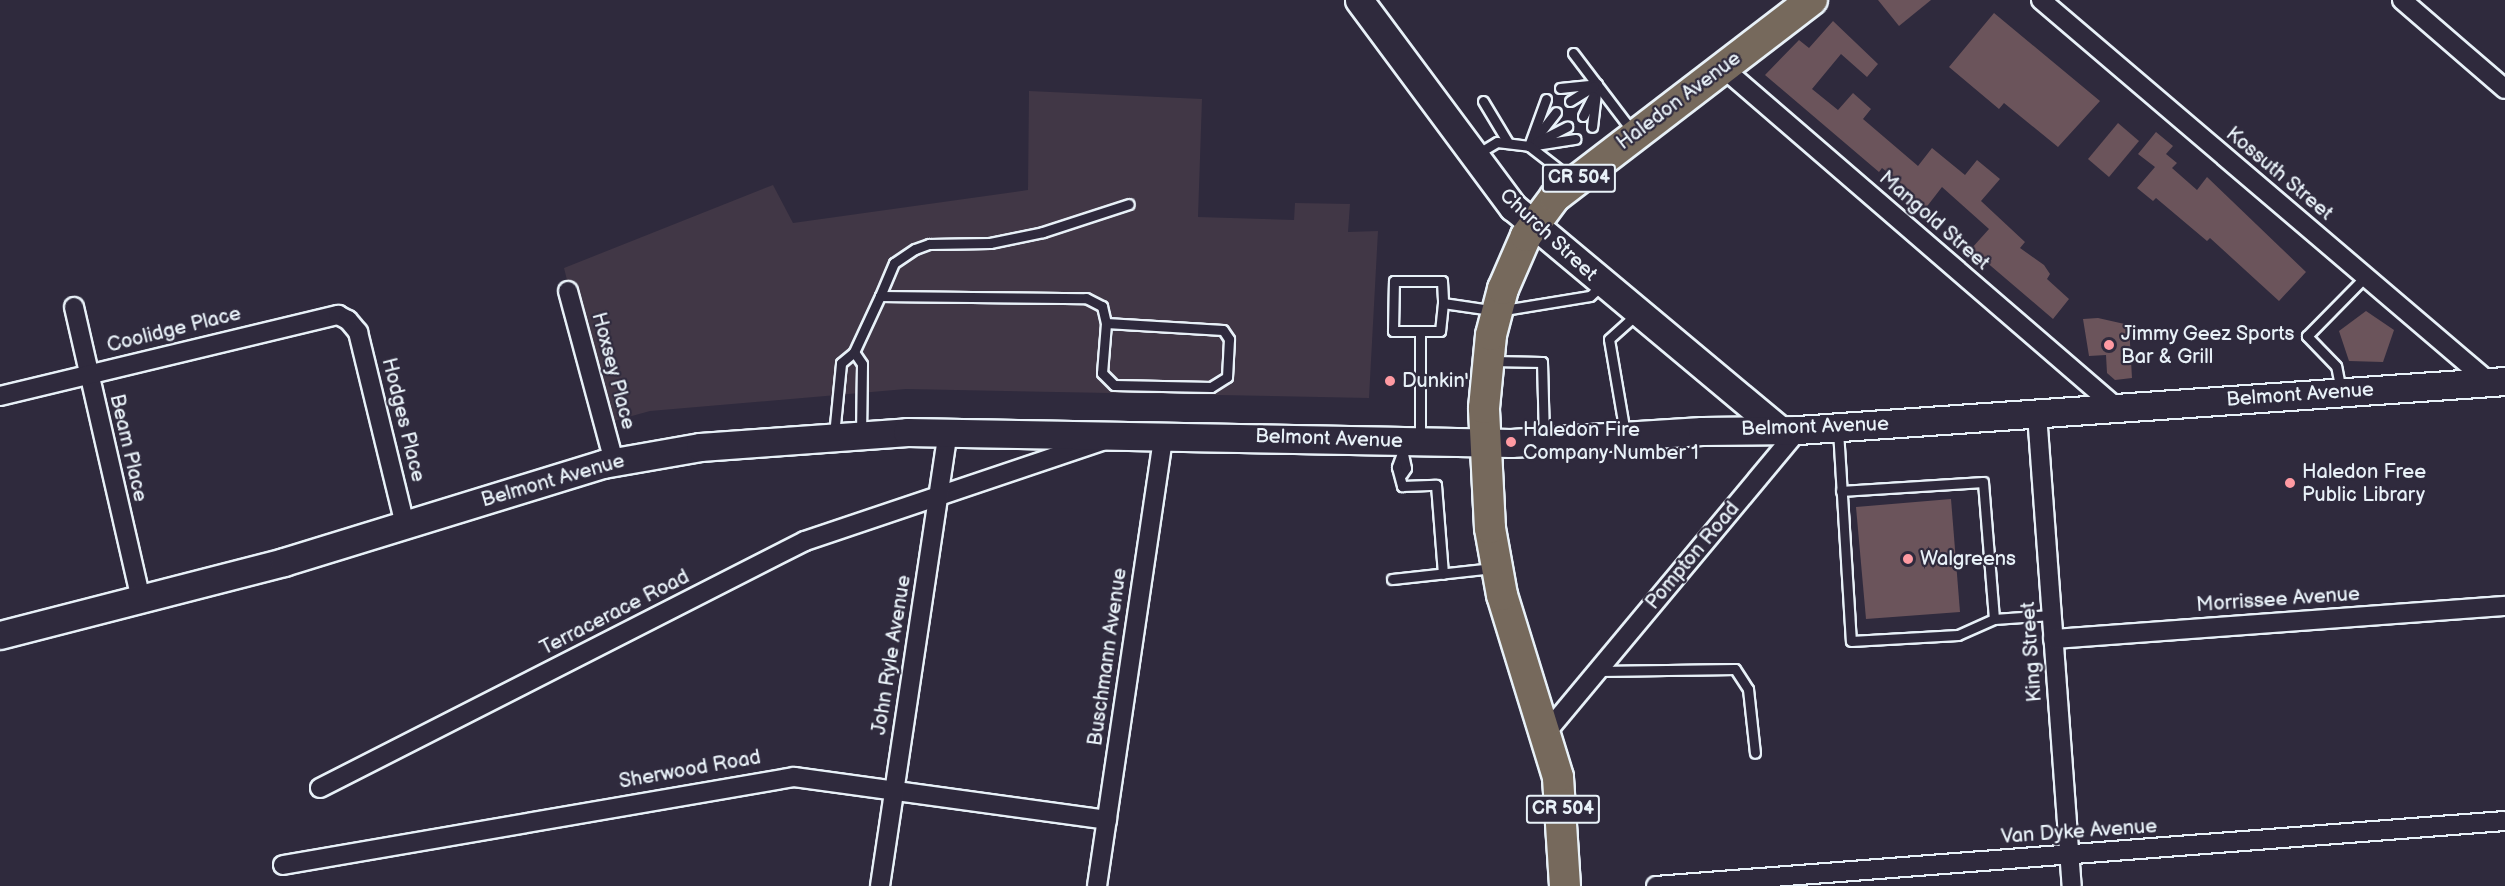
<!DOCTYPE html>
<style>
body{margin:0}
#map{position:relative;width:2505px;height:886px;overflow:hidden;background:#2f2a3d;font-family:"Balsamiq Sans",sans-serif}
div>[style]{position:absolute}
.built>*{inset:0;background:#413746}
.building>*{inset:0;background:#6b545b}
.roads{filter:drop-shadow(2px 0 #e8f1f8) drop-shadow(-2px 0 #e8f1f8) drop-shadow(0 2px #e8f1f8) drop-shadow(0 -2px #e8f1f8)}
.lane>*{height:9px;margin:-4.5px;padding:0 4.5px;transform-origin:4.5px;border-radius:4.5px;background:#2f2a3d}
.street>*{height:18px;margin:-9px;padding:0 9px;transform-origin:9px;border-radius:9px;background:#2f2a3d}
.secondary>*{height:27px;margin:-13.5px;padding:0 13.5px;transform-origin:13.5px;border-radius:13.5px;background:#2f2a3d}
.primary>*{height:30px;margin:-15px;padding:0 15px;transform-origin:15px;border-radius:15px;background:#76695c}
.dots>*{width:16px;height:16px;translate:-50% -50%;box-sizing:border-box;border:3px solid #2f2a3d;border-radius:50%}
span{translate:-50% -50%;white-space:nowrap;text-align:center;line-height:1.15;-webkit-text-stroke:4.5px #2f2a3d;paint-order:stroke}
.shield-label span{padding:2px 4px;background:#2f2a3d;border:2px solid;border-radius:4px;-webkit-text-stroke-width:0}
.shield-label{font-size:18px;color:#e8f1f8;font-weight:700}
.street-label{font-size:20px;color:#e8f1f8}
.poi-label{font-size:20px;color:#e8f1f8}
.left{translate:0 -50%;text-align:left}
</style>
<div id="map">
<div class="built">
<div style="clip-path:polygon(1029px 91px,1202px 99px,1198px 217px,1294px 220px,1295px 203px,1350px 204px,1348px 232px,1378px 231px,1369px 398px,906px 389px,650px 411px,603px 424px,564px 268px,773px 185px,793px 223px,1028px 190px)"></div>
</div>
<div class="building">
<div style="clip-path:polygon(1878px 0,1931px 0,1899px 26px)"></div>
<div style="clip-path:polygon(1994px 13px,2100px 101px,2058px 147px,2004px 103px,1999px 109px,1949px 67px)"></div>
<div style="clip-path:polygon(1833px 21px,1878px 64px,1867px 77px,1841px 54px,1812px 89px,1838px 110px,1853px 93px,1871px 109px,1863px 119px,1918px 166px,1932px 148px,1965px 175px,1977px 160px,2000px 179px,1981px 201px,2025px 242px,2020px 248px,2044px 265px,2050px 274px,2047px 279px,2069px 299px,2053px 319px,1971px 249px,1989px 229px,1942px 187px,1925px 209px,1910px 197px,1913px 193px,1882px 168px,1879px 172px,1765px 75px,1799px 40px,1809px 48px)"></div>
<div style="clip-path:polygon(2118px 123px,2139px 141px,2109px 177px,2088px 159px)"></div>
<div style="clip-path:polygon(2156px 132px,2173px 146px,2166px 154px,2177px 163px,2172px 168px,2197px 190px,2207px 177px,2306px 272px,2279px 301px,2210px 238px,2207px 241px,2156px 198px,2153px 201px,2137px 188px,2155px 167px,2138px 154px)"></div>
<div style="clip-path:polygon(2366px 311px,2394px 330px,2383px 362px,2349px 361px,2339px 331px)"></div>
<div style="clip-path:polygon(2098px 318px,2129px 325px,2132px 378px,2115px 380px,2107px 373px,2106px 355px,2089px 356px,2083px 319px)"></div>
<div style="clip-path:polygon(1951px 499px,1960px 612px,1866px 619px,1856px 507px)"></div>
</div>
<div class="roads">
<div class="lane">
<div style="left:1573px;top:53px;width:99px;rotate:52.8deg"></div>
<div style="left:1560px;top:88px;width:37px;rotate:-6deg"></div>
<div style="left:1597px;top:84px;width:43px;rotate:96.6deg"></div>
<div style="left:1546px;top:99px;width:50px;rotate:109.9deg"></div>
<div style="left:1529px;top:146px;width:47px;rotate:-8.7deg"></div>
<div style="left:1483px;top:101px;width:47px;rotate:59deg"></div>
<div style="left:1570px;top:101px;width:28px;rotate:-32deg"></div>
<div style="left:1583px;top:116px;width:22px;rotate:-63deg"></div>
<div style="left:1535px;top:139px;width:34px;rotate:-52deg"></div>
<div style="left:1537px;top:142px;width:34px;rotate:-27deg"></div>
<div style="left:1477px;top:154px;width:23px;rotate:-31deg"></div>
<div style="left:1497px;top:142px;width:32px;rotate:7deg"></div>
<div style="left:1529px;top:146px;width:56px;rotate:37.7deg"></div>
<div style="left:880px;top:296px;width:36px;rotate:-67deg"></div>
<div style="left:894px;top:263px;width:25px;rotate:-34deg"></div>
<div style="left:915px;top:249px;width:15px;rotate:-20deg"></div>
<div style="left:929px;top:244px;width:61px;rotate:-0.9deg"></div>
<div style="left:990px;top:243px;width:54px;rotate:-11.7deg"></div>
<div style="left:1043px;top:232px;width:90px;rotate:-18deg"></div>
<div style="left:1443px;top:303px;width:28px;rotate:96deg"></div>
<div style="left:1440px;top:331px;width:47px;rotate:180deg"></div>
<div style="left:1393px;top:331px;width:50px;rotate:-88.9deg"></div>
<div style="left:1394px;top:281px;width:48px"></div>
<div style="left:1442px;top:281px;width:22px;rotate:87deg"></div>
<div style="left:1443px;top:303px;width:56px;rotate:8.3deg"></div>
<div style="left:1498px;top:311px;width:93px;rotate:-9.3deg"></div>
<div style="left:1590px;top:296px;width:16px;rotate:-43deg"></div>
<div style="left:1420px;top:331px;width:108px;rotate:90deg"></div>
<div style="left:854px;top:352px;width:62px;rotate:-65.1deg"></div>
<div style="left:880px;top:296px;width:206px;rotate:0.6deg"></div>
<div style="left:1086px;top:298px;width:18px;rotate:27deg"></div>
<div style="left:1102px;top:306px;width:17px;rotate:77deg"></div>
<div style="left:1106px;top:323px;width:117px;rotate:3.4deg"></div>
<div style="left:1223px;top:330px;width:11px;rotate:56deg"></div>
<div style="left:1229px;top:339px;width:38px;rotate:93deg"></div>
<div style="left:1227px;top:377px;width:19px;rotate:148deg"></div>
<div style="left:1211px;top:387px;width:97px;rotate:-178.8deg"></div>
<div style="left:1114px;top:385px;width:17px;rotate:-135deg"></div>
<div style="left:1102px;top:373px;width:50px;rotate:-85.4deg"></div>
<div style="left:1492px;top:361px;width:50px;rotate:1.1deg"></div>
<div style="left:1542px;top:362px;width:77px;rotate:88.5deg"></div>
<div style="left:2341px;top:391px;width:25px;rotate:-101deg"></div>
<div style="left:2336px;top:366px;width:42px;rotate:-134deg"></div>
<div style="left:2307px;top:336px;width:83px;rotate:-45.5deg"></div>
<div style="left:1838px;top:430px;width:211px;rotate:86.5deg"></div>
<div style="left:1851px;top:641px;width:107px;rotate:-3.2deg"></div>
<div style="left:1958px;top:635px;width:39px;rotate:-24deg"></div>
<div style="left:1994px;top:619px;width:57px;rotate:-4deg"></div>
<div style="left:1625px;top:433px;width:95px;rotate:-99.7deg"></div>
<div style="left:1609px;top:339px;width:38px;rotate:-42deg"></div>
<div style="left:834px;top:435px;width:72px;rotate:-84.4deg"></div>
<div style="left:841px;top:363px;width:17px;rotate:-40deg"></div>
<div style="left:854px;top:352px;width:14px;rotate:56deg"></div>
<div style="left:862px;top:364px;width:68px;rotate:90.8deg"></div>
<div style="left:1402px;top:453px;width:15px;rotate:110deg"></div>
<div style="left:1397px;top:467px;width:20px;rotate:75deg"></div>
<div style="left:1402px;top:486px;width:34px;rotate:-2deg"></div>
<div style="left:1436px;top:485px;width:89px;rotate:85.5deg"></div>
<div style="left:1402px;top:474px;width:7px;rotate:-56deg"></div>
<div style="left:1406px;top:468px;width:19px;rotate:-102deg"></div>
<div style="left:1841px;top:491px;width:142px;rotate:-3.6deg"></div>
<div style="left:1983px;top:482px;width:137px;rotate:85.4deg"></div>
<div style="left:1392px;top:579px;width:102px;rotate:-6.2deg"></div>
<div style="left:1599px;top:671px;width:136px;rotate:-0.8deg"></div>
<div style="left:1735px;top:669px;width:24px;rotate:57deg"></div>
<div style="left:1748px;top:689px;width:64px;rotate:83.8deg"></div>
</div>
<div class="street">
<div style="left:2041px;top:0;width:589px;rotate:40.45deg"></div>
<div style="left:2402px;top:0;width:136px;rotate:40.8deg"></div>
<div style="left:1722px;top:67px;width:522px;rotate:40.8deg"></div>
<div style="left:568px;top:291px;width:177px;rotate:74.9deg"></div>
<div style="left:74px;top:307px;width:300px;rotate:77.1deg"></div>
<div style="left:0;top:396px;width:348px;rotate:-13.5deg"></div>
<div style="left:338px;top:315px;width:11px;rotate:27deg"></div>
<div style="left:348px;top:320px;width:16px;rotate:50deg"></div>
<div style="left:358px;top:332px;width:199px;rotate:76.3deg"></div>
<div style="left:2037px;top:414px;width:473px;rotate:85.8deg"></div>
<div style="left:2053px;top:639px;width:453px;rotate:-4.2deg"></div>
<div style="left:1545px;top:734px;width:396px;rotate:-50.2deg"></div>
<div style="left:320px;top:788px;width:544px;rotate:-26.99deg"></div>
<div style="left:805px;top:541px;width:313px;rotate:-18.6deg"></div>
<div style="left:283px;top:865px;width:519px;rotate:-9.77deg"></div>
<div style="left:794px;top:777px;width:316px;rotate:7.8deg"></div>
<div style="left:880px;top:886px;width:459px;rotate:-81.5deg"></div>
<div style="left:1097px;top:886px;width:457px;rotate:-81.6deg"></div>
<div style="left:1656px;top:886px;width:851px;rotate:-4.38deg"></div>
</div>
<div class="secondary">
<div style="left:1359px;top:0;width:258px;rotate:53.4deg"></div>
<div style="left:1513px;top:207px;width:348px;rotate:39.9deg"></div>
<div style="left:0;top:635px;width:293px;rotate:-14.4deg"></div>
<div style="left:284px;top:562px;width:334px;rotate:-17.1deg"></div>
<div style="left:603px;top:464px;width:98px;rotate:-9.9deg"></div>
<div style="left:700px;top:447px;width:208px;rotate:-4.1deg"></div>
<div style="left:907px;top:432px;width:604px;rotate:1.04deg"></div>
<div style="left:1511px;top:443px;width:191px;rotate:-3.6deg"></div>
<div style="left:1702px;top:431px;width:96px;rotate:-0.6deg"></div>
<div style="left:1798px;top:430px;width:709px;rotate:-3.96deg"></div>
</div>
<div class="primary">
<div style="left:1565px;top:886px;width:109px;rotate:-93.7deg"></div>
<div style="left:1558px;top:777px;width:190px;rotate:-107.1deg"></div>
<div style="left:1502px;top:595px;width:68px;rotate:-100.2deg"></div>
<div style="left:1490px;top:528px;width:120px;rotate:-92.9deg"></div>
<div style="left:1484px;top:408px;width:73px;rotate:-84.5deg"></div>
<div style="left:1491px;top:335px;width:48px;rotate:-75.4deg"></div>
<div style="left:1503px;top:289px;width:58px;rotate:-66.5deg"></div>
<div style="left:1526px;top:236px;width:49px;rotate:-53.4deg"></div>
<div style="left:1555px;top:197px;width:324px;rotate:-37.5deg"></div>
</div>
</div>
<div class="dots">
<div style="left:2109px;top:345px;background:#ff9aa2"></div>
<div style="left:1390px;top:381px;background:#ff9aa2"></div>
<div style="left:1511px;top:442px;background:#ff9aa2"></div>
<div style="left:2290px;top:483px;background:#ff9aa2"></div>
<div style="left:1908px;top:559px;background:#ff9aa2"></div>
</div>
<div class="shield-label">
<span style="left:1579px;top:178px">CR 504</span>
<span style="left:1563px;top:809px">CR 504</span>
</div>
<div class="street-label">
<span style="left:1679px;top:101px;rotate:-37deg">Haledon Avenue</span>
<span style="left:2279px;top:174px;rotate:40deg">Kossuth Street</span>
<span style="left:1934px;top:221px;rotate:41deg">Mangold Street</span>
<span style="left:1548px;top:235px;rotate:43deg">Church Street</span>
<span style="left:174px;top:330px;rotate:-14deg">Coolidge Place</span>
<span style="left:613px;top:371px;rotate:75deg">Hoxsey Place</span>
<span style="left:2300px;top:395px;rotate:-4deg">Belmont Avenue</span>
<span style="left:403px;top:420px;rotate:76deg">Hodges Place</span>
<span style="left:1815px;top:427px;rotate:-2deg">Belmont Avenue</span>
<span style="left:1329px;top:439px;rotate:2deg">Belmont Avenue</span>
<span style="left:128px;top:448px;rotate:77deg">Beam Place</span>
<span style="left:553px;top:481px;rotate:-16deg">Belmont Avenue</span>
<span style="left:1693px;top:556px;rotate:-50deg">Pompton Road</span>
<span style="left:2278px;top:600px;rotate:-4deg">Morrissee Avenue</span>
<span style="left:615px;top:613px;rotate:-27deg">Terracerace Road</span>
<span style="left:2032px;top:652px;rotate:-94deg">King Street</span>
<span style="left:892px;top:655px;rotate:-81deg">John Ryle Avenue</span>
<span style="left:1108px;top:657px;rotate:-82deg">Buschmann Avenue</span>
<span style="left:690px;top:770px;rotate:-10deg">Sherwood Road</span>
<span style="left:2079px;top:832px;rotate:-4deg">Van Dyke Avenue</span>
</div>
<div class="poi-label">
<span class="left" style="left:2121px;top:346px">Jimmy Geez Sports<br>Bar &amp; Grill</span>
<span class="left" style="left:1402px;top:381px">Dunkin'</span>
<span class="left" style="left:1523px;top:442px">Haledon Fire<br>Company Number 1</span>
<span class="left" style="left:2302px;top:484px">Haledon Free<br>Public Library</span>
<span class="left" style="left:1920px;top:559px">Walgreens</span>
</div>
</div>
